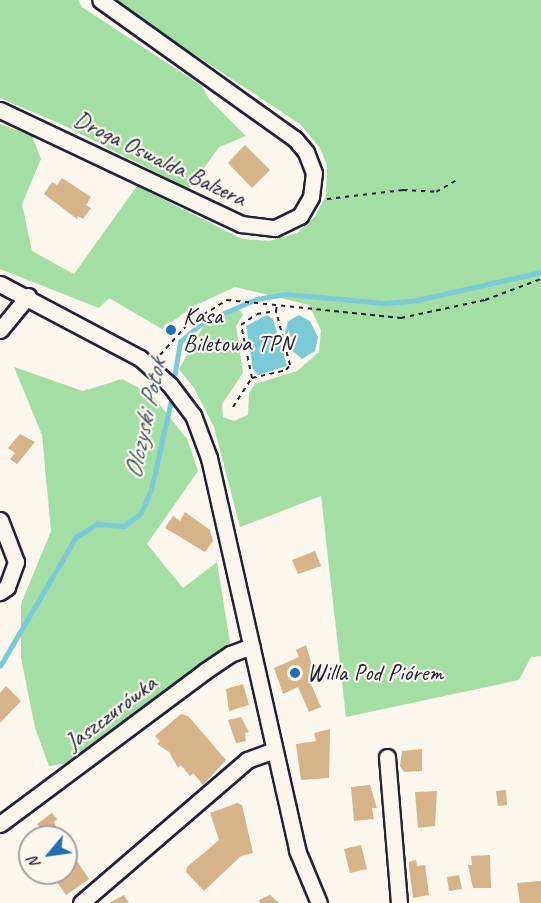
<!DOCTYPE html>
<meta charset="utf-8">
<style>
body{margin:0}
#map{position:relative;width:541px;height:903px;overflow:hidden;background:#fbf7ec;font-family:Caveat,sans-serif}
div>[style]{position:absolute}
.green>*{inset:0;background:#a3dea5}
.water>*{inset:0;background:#7bcad7}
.stream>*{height:4.5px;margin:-2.25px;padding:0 2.25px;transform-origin:2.25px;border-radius:2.25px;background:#7bcad7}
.building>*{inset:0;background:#d6b388}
.path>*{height:2px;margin-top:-1px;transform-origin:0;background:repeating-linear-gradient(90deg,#22223b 0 4.5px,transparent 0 9px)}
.roads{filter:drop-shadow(2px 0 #22223b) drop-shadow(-2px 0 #22223b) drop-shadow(0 2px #22223b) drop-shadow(0 -2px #22223b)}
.minor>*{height:15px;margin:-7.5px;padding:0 7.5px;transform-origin:7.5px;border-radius:7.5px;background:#fbf7ec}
.dots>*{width:16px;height:16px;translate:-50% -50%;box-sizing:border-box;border:3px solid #fbf7ec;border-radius:50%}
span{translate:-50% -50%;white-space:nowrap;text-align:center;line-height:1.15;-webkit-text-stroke:4.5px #fbf7ec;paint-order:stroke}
.street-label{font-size:24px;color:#22223b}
.poi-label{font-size:24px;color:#22223b}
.left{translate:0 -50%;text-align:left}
.water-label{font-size:26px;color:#3d546a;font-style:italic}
.north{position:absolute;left:18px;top:825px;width:60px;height:60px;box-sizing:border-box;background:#fbf7ec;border:2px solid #a4a2a5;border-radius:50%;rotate:241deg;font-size:16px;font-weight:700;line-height:24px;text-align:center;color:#22223b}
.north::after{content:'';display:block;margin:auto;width:21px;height:27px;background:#1f6fb2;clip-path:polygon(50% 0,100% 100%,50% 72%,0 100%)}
</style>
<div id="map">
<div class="green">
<div style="clip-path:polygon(0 0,78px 0,82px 7px,202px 86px,209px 99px,246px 136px,219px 147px,189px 189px,63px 125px,0 98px)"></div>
<div style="clip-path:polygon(112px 0,541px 0,541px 656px,531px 657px,519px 680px,346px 717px,321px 496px,240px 527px,214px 427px,194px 388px,179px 369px,205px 323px,238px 308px,243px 315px,236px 326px,243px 373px,222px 404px,223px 417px,234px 421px,248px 415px,249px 393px,255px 384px,297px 371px,319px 352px,321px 330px,309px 305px,235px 287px,194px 306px,162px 329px,109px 298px,99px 308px,0 269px,0 124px,32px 136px,41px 159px,22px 204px,32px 251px,74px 274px,137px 186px,242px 239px,270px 241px,297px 233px,315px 216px,326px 196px,327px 165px,320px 148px,300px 124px)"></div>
<div style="clip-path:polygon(14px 367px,83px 391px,122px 379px,152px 395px,187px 439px,198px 471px,147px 544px,183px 588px,217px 562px,230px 643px,69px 763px,49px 766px,35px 728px,21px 658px,21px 604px,51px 531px,42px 435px)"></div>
</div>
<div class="water">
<div style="clip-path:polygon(267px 315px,273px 319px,287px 366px,258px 375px,253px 369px,246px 326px)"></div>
<div style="clip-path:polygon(299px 315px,310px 321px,318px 337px,315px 351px,302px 359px,289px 348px,285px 332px,288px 321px)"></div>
</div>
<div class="stream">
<div style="left:173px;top:384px;width:43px;rotate:-80.5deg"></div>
<div style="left:180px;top:342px;width:30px;rotate:-41deg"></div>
<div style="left:203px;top:322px;width:59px;rotate:-23.1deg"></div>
<div style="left:257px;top:299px;width:29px;rotate:-10deg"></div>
<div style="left:286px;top:294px;width:99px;rotate:5.2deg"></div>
<div style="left:385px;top:303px;width:32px;rotate:-5deg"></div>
<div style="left:417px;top:300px;width:127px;rotate:-12.7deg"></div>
<div style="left:0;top:666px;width:150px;rotate:-59.5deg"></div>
<div style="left:76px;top:537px;width:25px;rotate:-32deg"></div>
<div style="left:97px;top:524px;width:27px;rotate:4deg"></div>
<div style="left:124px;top:526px;width:21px;rotate:-37deg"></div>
<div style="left:141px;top:513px;width:25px;rotate:-67deg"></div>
<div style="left:151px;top:490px;width:96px;rotate:-77.4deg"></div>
</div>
<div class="building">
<div style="clip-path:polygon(245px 145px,270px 170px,252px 188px,228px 163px)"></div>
<div style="clip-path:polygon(62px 178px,91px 197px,86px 205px,91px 208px,83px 219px,78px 216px,77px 219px,44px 194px,52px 182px,57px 185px)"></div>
<div style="clip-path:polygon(20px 434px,35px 442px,17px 464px,10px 459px,15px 453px,8px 448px)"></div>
<div style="clip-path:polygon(185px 512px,210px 530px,213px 541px,205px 552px,165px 528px,173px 516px,180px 521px)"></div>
<div style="clip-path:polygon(315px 551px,321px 566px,298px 574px,292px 560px)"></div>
<div style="clip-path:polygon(306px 645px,316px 679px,310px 682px,321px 707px,309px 712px,298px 687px,283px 694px,274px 668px,299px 657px,296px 650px)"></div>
<div style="clip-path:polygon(243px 684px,249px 705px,229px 711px,226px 689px)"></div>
<div style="clip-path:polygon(6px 686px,21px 701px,0 723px,0 693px)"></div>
<div style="clip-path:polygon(181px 714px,188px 716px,226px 760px,203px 785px,193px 773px,190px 776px,181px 765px,178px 768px,169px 752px,157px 744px,160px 741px,155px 736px)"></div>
<div style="clip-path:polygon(241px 717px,249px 732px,245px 733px,246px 741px,236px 743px,228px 720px)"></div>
<div style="clip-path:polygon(330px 729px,329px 778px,301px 780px,296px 744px,316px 741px,314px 733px)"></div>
<div style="clip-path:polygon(422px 749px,422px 771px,404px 772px,400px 766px,402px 751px)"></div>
<div style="clip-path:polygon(370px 785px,377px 808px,372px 808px,374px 819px,354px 821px,351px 787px)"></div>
<div style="clip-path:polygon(506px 790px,507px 805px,498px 806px,496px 791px)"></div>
<div style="clip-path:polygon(437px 791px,435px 826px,418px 828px,415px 792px)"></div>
<div style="clip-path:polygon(237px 803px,242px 805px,253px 853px,241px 856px,204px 891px,186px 872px,187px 867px,219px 840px,210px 813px)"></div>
<div style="clip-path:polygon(52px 813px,57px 819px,54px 822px,60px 837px,47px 837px,37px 824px)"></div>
<div style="clip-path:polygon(361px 845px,367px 869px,350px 873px,344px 849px)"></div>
<div style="clip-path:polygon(490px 855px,491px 888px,473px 888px,468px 865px,472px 865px,471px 856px)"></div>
<div style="clip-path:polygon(75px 858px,89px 879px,66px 895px,52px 875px,66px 873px,66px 865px)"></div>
<div style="clip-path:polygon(416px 860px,417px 866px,425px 865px,429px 895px,413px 898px,409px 867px,409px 862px)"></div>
<div style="clip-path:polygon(459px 875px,462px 889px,449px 891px,447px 877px)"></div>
<div style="clip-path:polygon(541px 881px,541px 903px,520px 903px,517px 883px)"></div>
<div style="clip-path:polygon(124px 895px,129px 903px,109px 903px)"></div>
<div style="clip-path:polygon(270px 895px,279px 903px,260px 903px,259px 900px)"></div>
</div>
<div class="path">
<div style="left:327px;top:199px;width:77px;rotate:-6.8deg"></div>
<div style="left:403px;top:190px;width:33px;rotate:3deg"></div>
<div style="left:436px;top:192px;width:24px;rotate:-30deg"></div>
<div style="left:160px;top:355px;width:42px;rotate:-47.9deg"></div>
<div style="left:188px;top:324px;width:46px;rotate:-31.6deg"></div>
<div style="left:227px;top:300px;width:175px;rotate:5.9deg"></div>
<div style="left:401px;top:318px;width:86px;rotate:-12.1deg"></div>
<div style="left:485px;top:300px;width:60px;rotate:-20.6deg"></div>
<div style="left:252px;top:378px;width:35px;rotate:-13deg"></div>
<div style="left:286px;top:370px;width:6px;rotate:-51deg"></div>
<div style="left:290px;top:365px;width:56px;rotate:-104.5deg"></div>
<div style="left:233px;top:407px;width:35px;rotate:-57deg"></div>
<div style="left:252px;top:378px;width:54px;rotate:-101.7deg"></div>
<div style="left:241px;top:325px;width:19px;rotate:-35deg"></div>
<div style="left:257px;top:314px;width:19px;rotate:-9deg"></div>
<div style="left:276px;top:311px;width:6px;rotate:-81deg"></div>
</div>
<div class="roads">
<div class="minor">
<div style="left:0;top:110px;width:267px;rotate:25.3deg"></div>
<div style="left:241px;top:224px;width:34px;rotate:7deg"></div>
<div style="left:275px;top:228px;width:28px;rotate:-26deg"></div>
<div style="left:300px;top:216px;width:22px;rotate:-60deg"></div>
<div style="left:311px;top:197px;width:24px;rotate:-83deg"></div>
<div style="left:314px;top:173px;width:22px;rotate:-111deg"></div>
<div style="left:306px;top:152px;width:17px;rotate:-130deg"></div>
<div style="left:295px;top:139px;width:239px;rotate:-144.5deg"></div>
<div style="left:0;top:284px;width:158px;rotate:27.9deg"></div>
<div style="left:140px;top:358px;width:40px;rotate:42deg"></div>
<div style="left:170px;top:385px;width:38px;rotate:53deg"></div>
<div style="left:193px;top:415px;width:46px;rotate:69.6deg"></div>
<div style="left:209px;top:458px;width:402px;rotate:77.3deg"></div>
<div style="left:297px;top:850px;width:57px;rotate:67.5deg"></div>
<div style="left:0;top:330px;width:44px;rotate:-50.5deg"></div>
<div style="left:0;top:520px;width:45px;rotate:69.1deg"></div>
<div style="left:16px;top:562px;width:27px;rotate:110deg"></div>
<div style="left:7px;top:587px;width:9px;rotate:144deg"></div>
<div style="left:387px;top:757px;width:146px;rotate:85.3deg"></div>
<div style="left:0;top:824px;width:256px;rotate:-36.7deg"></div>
<div style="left:205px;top:671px;width:30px;rotate:-34deg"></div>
<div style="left:230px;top:654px;width:23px;rotate:-20deg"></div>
<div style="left:81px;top:903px;width:219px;rotate:-40.7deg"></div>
<div style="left:247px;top:760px;width:29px;rotate:-20deg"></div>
</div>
</div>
<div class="dots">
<div style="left:171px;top:330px;background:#1f6fb2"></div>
<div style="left:295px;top:673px;background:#1f6fb2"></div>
</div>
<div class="street-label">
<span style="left:160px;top:159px;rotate:26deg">Droga Oswalda Balzera</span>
<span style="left:111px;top:713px;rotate:-37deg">Jaszczurówka</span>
</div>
<div class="poi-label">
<span class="left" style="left:183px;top:330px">Kasa<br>Biletowa TPN</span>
<span class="left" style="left:307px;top:673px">Willa Pod Piórem</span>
</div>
<div class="water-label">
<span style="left:145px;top:419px;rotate:-78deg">Olczyski Potok</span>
</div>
<div class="north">N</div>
</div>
